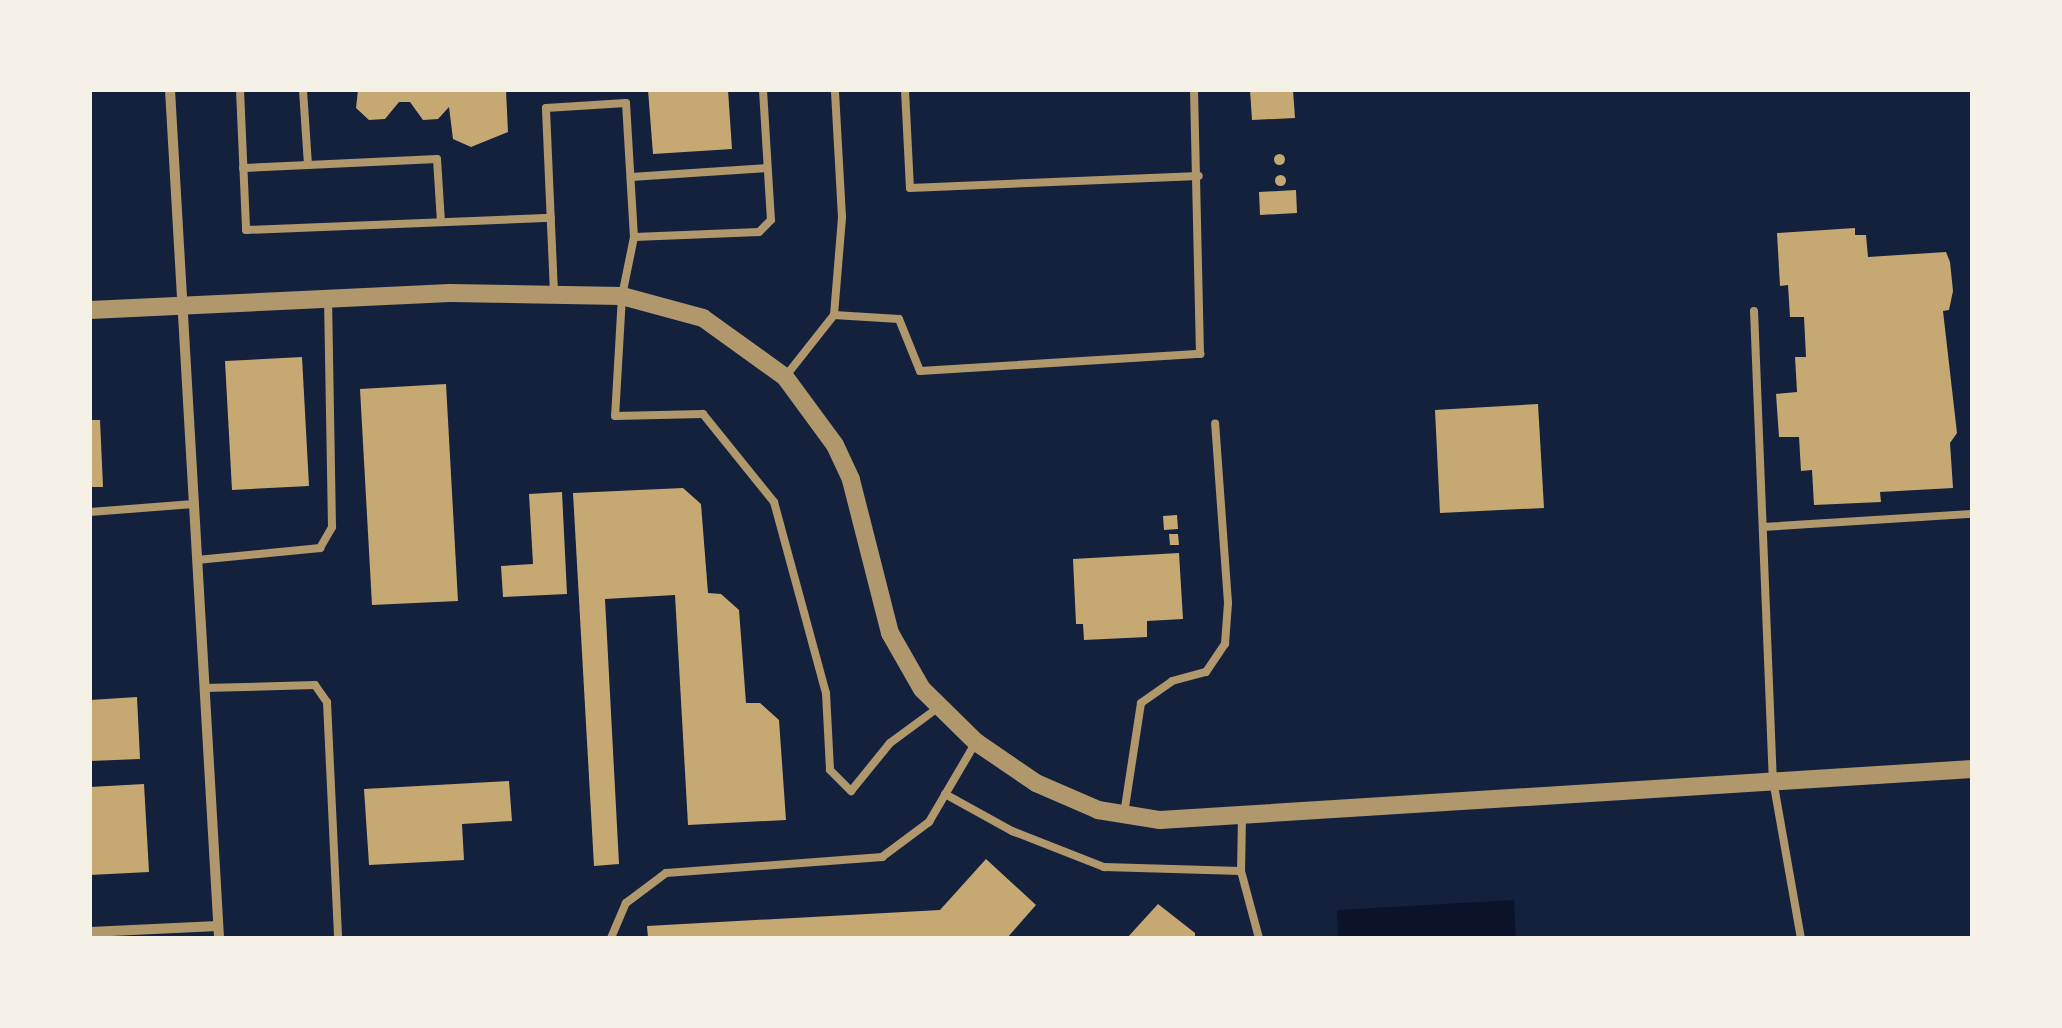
<!DOCTYPE html>
<style>
body{margin:0}
#map{position:relative;width:2062px;height:1028px;overflow:hidden;background:#14213d;font-family:"PT Sans Narrow",sans-serif}
div>[style]{position:absolute}
.water>*{inset:0;background:#0b132b}
.building>*{inset:0;background:#c6a872}
.round{border-radius:50%}
.service>*{height:8px;margin:-4px;padding:0 4px;transform-origin:4px;border-radius:4px;background:#b1986c}
.minor>*{height:10px;margin:-5px;padding:0 5px;transform-origin:5px;border-radius:5px;background:#b1986c}
.tertiary>*{height:18px;margin:-9px;padding:0 9px;transform-origin:9px;border-radius:9px;background:#b1986c}
span{translate:-50% -50%;white-space:nowrap;text-align:center;line-height:1.15;-webkit-text-stroke:8px #f6f1e7;paint-order:stroke}
.frame{position:absolute;inset:0;border:92px solid #f6f1e7;pointer-events:none}
</style>
<div id="map">
<div class="water">
<div style="clip-path:polygon(1514px 900px,1516px 938px,1338px 938px,1337px 910px)"></div>
</div>
<div class="building">
<div style="clip-path:polygon(358px 90px,506px 90px,508px 132px,471px 147px,453px 139px,449px 107px,438px 119px,423px 120px,410px 102px,399px 102px,385px 119px,369px 120px,356px 108px)"></div>
<div style="clip-path:polygon(648px 90px,728px 90px,732px 149px,653px 154px)"></div>
<div style="clip-path:polygon(1250px 90px,1293px 90px,1295px 118px,1252px 120px)"></div>
<div class="round" style="left:1273.5px;top:153.5px;width:11px;height:11px"></div>
<div class="round" style="left:1274.5px;top:174.5px;width:11px;height:11px"></div>
<div style="clip-path:polygon(1296px 190px,1297px 213px,1260px 215px,1259px 192px)"></div>
<div style="clip-path:polygon(1855px 228px,1855px 235px,1866px 235px,1868px 257px,1946px 252px,1950px 262px,1953px 291px,1949px 310px,1943px 311px,1957px 433px,1950px 443px,1953px 488px,1880px 492px,1881px 502px,1814px 505px,1812px 470px,1801px 471px,1799px 437px,1779px 437px,1776px 394px,1797px 392px,1795px 357px,1806px 357px,1804px 317px,1790px 317px,1788px 285px,1780px 286px,1777px 233px)"></div>
<div style="clip-path:polygon(302px 357px,309px 486px,232px 490px,225px 361px)"></div>
<div style="clip-path:polygon(446px 384px,458px 601px,372px 605px,360px 389px)"></div>
<div style="clip-path:polygon(1538px 404px,1544px 508px,1440px 513px,1435px 410px)"></div>
<div style="clip-path:polygon(90px 420px,100px 420px,103px 487px,90px 487px)"></div>
<div style="clip-path:polygon(683px 488px,701px 504px,708px 593px,721px 594px,739px 610px,746px 703px,760px 703px,779px 720px,786px 820px,688px 825px,675px 595px,605px 599px,619px 864px,594px 866px,573px 493px)"></div>
<div style="clip-path:polygon(562px 492px,567px 594px,503px 597px,501px 566px,533px 564px,529px 494px)"></div>
<div style="clip-path:polygon(1177px 515px,1178px 529px,1164px 530px,1163px 516px)"></div>
<div style="clip-path:polygon(1169px 534px,1178px 534px,1179px 545px,1170px 545px)"></div>
<div style="clip-path:polygon(1179px 553px,1183px 619px,1147px 621px,1147px 637px,1084px 640px,1083px 624px,1076px 624px,1073px 559px)"></div>
<div style="clip-path:polygon(137px 697px,140px 759px,90px 761px,90px 700px)"></div>
<div style="clip-path:polygon(509px 781px,512px 821px,462px 824px,464px 860px,369px 865px,364px 789px)"></div>
<div style="clip-path:polygon(144px 784px,149px 872px,90px 875px,90px 787px)"></div>
<div style="clip-path:polygon(986px 859px,1036px 905px,1007px 938px,648px 938px,647px 926px,940px 910px)"></div>
<div style="clip-path:polygon(1158px 904px,1195px 933px,1195px 938px,1127px 938px)"></div>
</div>
<div class="service">
<div style="left:240px;top:90px;width:140px;rotate:87.5deg"></div>
<div style="left:246px;top:230px;width:305px;rotate:-2.3deg"></div>
<div style="left:763px;top:90px;width:130px;rotate:86.5deg"></div>
<div style="left:771px;top:220px;width:17px;rotate:135deg"></div>
<div style="left:759px;top:232px;width:125px;rotate:177.7deg"></div>
<div style="left:634px;top:237px;width:60px;rotate:101.5deg"></div>
<div style="left:622px;top:296px;width:120px;rotate:93.3deg"></div>
<div style="left:615px;top:416px;width:88px;rotate:-1.3deg"></div>
<div style="left:703px;top:414px;width:113px;rotate:51.1deg"></div>
<div style="left:774px;top:502px;width:198px;rotate:74.8deg"></div>
<div style="left:826px;top:693px;width:77px;rotate:87deg"></div>
<div style="left:830px;top:770px;width:30px;rotate:45deg"></div>
<div style="left:851px;top:791px;width:62px;rotate:-50.9deg"></div>
<div style="left:890px;top:743px;width:61px;rotate:-36.3deg"></div>
<div style="left:905px;top:90px;width:98px;rotate:87.1deg"></div>
<div style="left:910px;top:188px;width:289px;rotate:-2.4deg"></div>
<div style="left:308px;top:165px;width:129px;rotate:-2.7deg"></div>
<div style="left:437px;top:159px;width:63px;rotate:86.4deg"></div>
<div style="left:243px;top:168px;width:65px;rotate:-2.6deg"></div>
<div style="left:308px;top:165px;width:75px;rotate:-93.8deg"></div>
<div style="left:631px;top:177px;width:136px;rotate:-3.8deg"></div>
<div style="left:554px;top:293px;width:185px;rotate:-92.5deg"></div>
<div style="left:546px;top:108px;width:80px;rotate:-3.6deg"></div>
<div style="left:626px;top:103px;width:134px;rotate:86.6deg"></div>
<div style="left:1754px;top:311px;width:469px;rotate:87.7deg"></div>
<div style="left:1773px;top:780px;width:160px;rotate:80deg"></div>
<div style="left:834px;top:315px;width:65px;rotate:3.5deg"></div>
<div style="left:899px;top:319px;width:56px;rotate:68deg"></div>
<div style="left:920px;top:371px;width:281px;rotate:-3.5deg"></div>
<div style="left:1200px;top:354px;width:264px;rotate:-91.3deg"></div>
<div style="left:785px;top:377px;width:79px;rotate:-51.7deg"></div>
<div style="left:834px;top:315px;width:98px;rotate:-85.3deg"></div>
<div style="left:842px;top:217px;width:127px;rotate:-93.2deg"></div>
<div style="left:90px;top:512px;width:104px;rotate:-4.4deg"></div>
<div style="left:1763px;top:527px;width:209px;rotate:-3.6deg"></div>
<div style="left:197px;top:560px;width:124px;rotate:-5.6deg"></div>
<div style="left:320px;top:548px;width:24px;rotate:-60deg"></div>
<div style="left:332px;top:527px;width:229px;rotate:-91deg"></div>
<div style="left:204px;top:688px;width:111px;rotate:-1.5deg"></div>
<div style="left:315px;top:685px;width:21px;rotate:55deg"></div>
<div style="left:327px;top:702px;width:236px;rotate:87.3deg"></div>
<div style="left:945px;top:794px;width:77px;rotate:28.9deg"></div>
<div style="left:1012px;top:831px;width:99px;rotate:21.4deg"></div>
<div style="left:1104px;top:867px;width:137px;rotate:1.7deg"></div>
<div style="left:1124px;top:814px;width:112px;rotate:-81.3deg"></div>
<div style="left:1141px;top:703px;width:38px;rotate:-35deg"></div>
<div style="left:1172px;top:681px;width:35px;rotate:-15deg"></div>
<div style="left:1206px;top:672px;width:34px;rotate:-56deg"></div>
<div style="left:1225px;top:644px;width:41px;rotate:-85.8deg"></div>
<div style="left:1228px;top:603px;width:180px;rotate:-94.1deg"></div>
<div style="left:1242px;top:816px;width:55px;rotate:91deg"></div>
<div style="left:1241px;top:871px;width:69px;rotate:75deg"></div>
<div style="left:611px;top:938px;width:38px;rotate:-67deg"></div>
<div style="left:626px;top:903px;width:50px;rotate:-36.9deg"></div>
<div style="left:666px;top:873px;width:217px;rotate:-4.2deg"></div>
<div style="left:882px;top:857px;width:59px;rotate:-36.7deg"></div>
<div style="left:929px;top:822px;width:93px;rotate:-59.6deg"></div>
</div>
<div class="minor">
<div style="left:170px;top:90px;width:849px;rotate:86.69deg"></div>
<div style="left:90px;top:932px;width:128px;rotate:-2.7deg"></div>
</div>
<div class="tertiary">
<div style="left:90px;top:310px;width:360px;rotate:-2.7deg"></div>
<div style="left:450px;top:293px;width:172px;rotate:1deg"></div>
<div style="left:622px;top:296px;width:84px;rotate:15.2deg"></div>
<div style="left:703px;top:318px;width:101px;rotate:35.7deg"></div>
<div style="left:785px;top:377px;width:84px;rotate:53.7deg"></div>
<div style="left:835px;top:445px;width:38px;rotate:65deg"></div>
<div style="left:851px;top:480px;width:158px;rotate:75.7deg"></div>
<div style="left:890px;top:633px;width:64px;rotate:60.3deg"></div>
<div style="left:922px;top:689px;width:76px;rotate:44.5deg"></div>
<div style="left:976px;top:742px;width:73px;rotate:34.3deg"></div>
<div style="left:1036px;top:783px;width:68px;rotate:23.5deg"></div>
<div style="left:1098px;top:810px;width:63px;rotate:9.2deg"></div>
<div style="left:1160px;top:820px;width:814px;rotate:-3.59deg"></div>
</div>
<div class="frame"></div>
</div>
